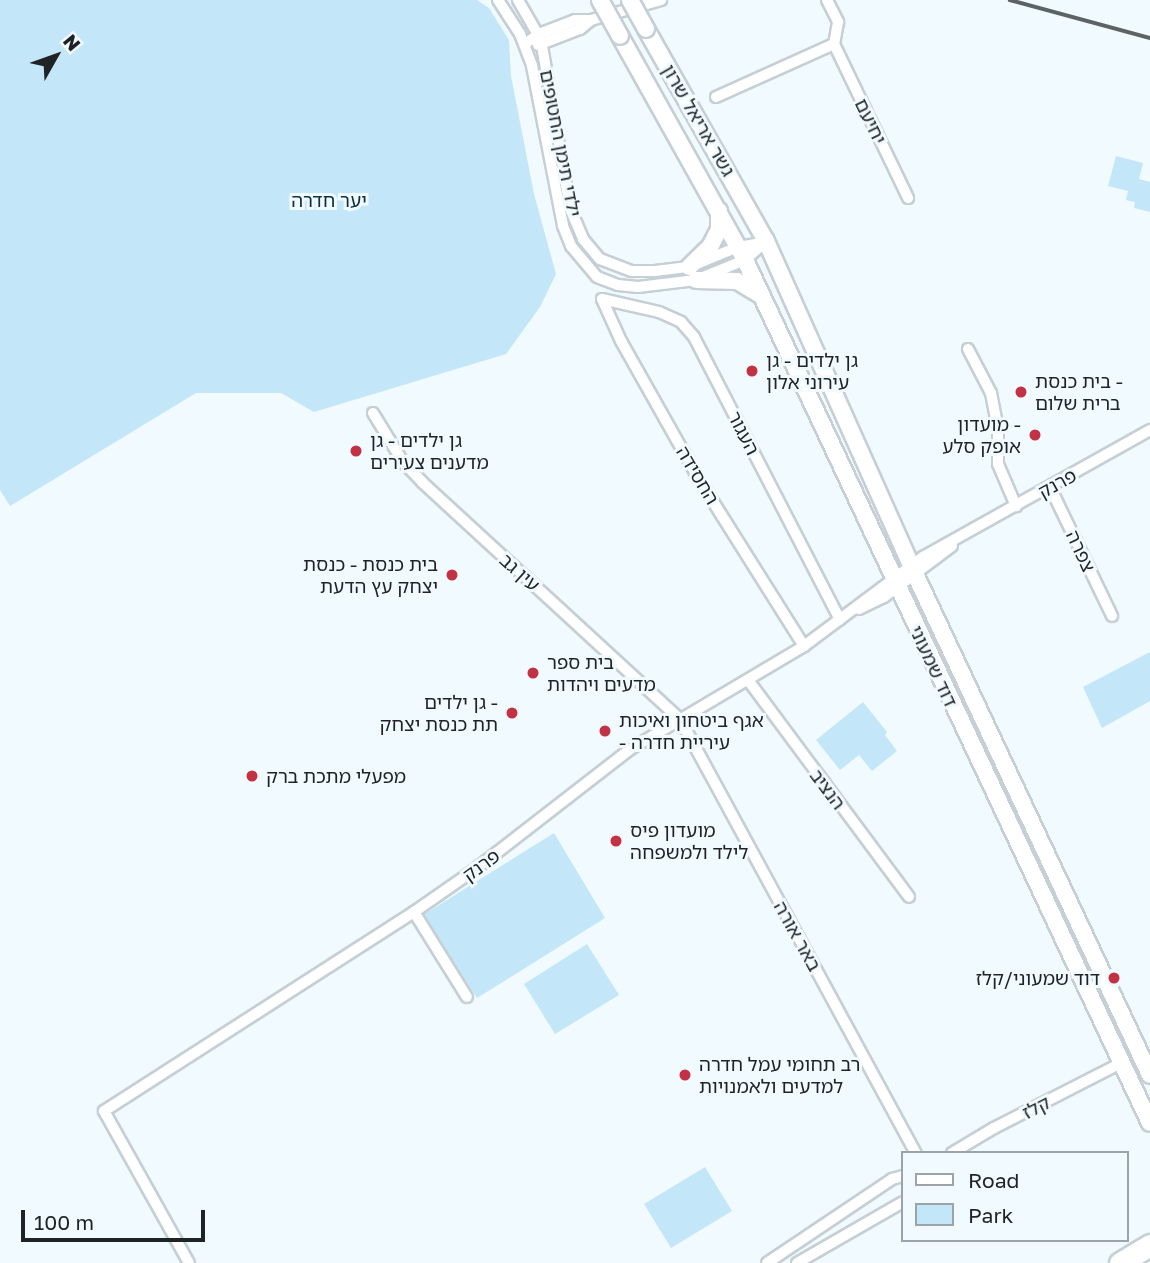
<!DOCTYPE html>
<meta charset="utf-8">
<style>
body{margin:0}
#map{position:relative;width:1150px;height:1263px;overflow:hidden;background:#f1fafe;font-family:"Golos Text","Noto Sans Hebrew",sans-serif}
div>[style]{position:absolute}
.green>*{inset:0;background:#c3e7f8}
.roads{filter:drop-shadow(2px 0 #c5cfd5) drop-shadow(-2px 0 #c5cfd5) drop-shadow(0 2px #c5cfd5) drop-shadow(0 -2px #c5cfd5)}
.street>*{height:10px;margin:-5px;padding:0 5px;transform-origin:5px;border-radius:5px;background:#fff}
.secondary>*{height:16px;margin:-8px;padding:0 8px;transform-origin:8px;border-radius:8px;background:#fff}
.highway>*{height:21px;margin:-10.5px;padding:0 10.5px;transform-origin:10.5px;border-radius:10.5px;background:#fff}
.rail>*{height:3.5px;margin:-1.75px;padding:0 1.75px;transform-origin:1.75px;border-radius:1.75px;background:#5d6365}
.bridges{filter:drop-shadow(2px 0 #c5cfd5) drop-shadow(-2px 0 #c5cfd5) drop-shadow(0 2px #c5cfd5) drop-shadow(0 -2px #c5cfd5)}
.secondary-bridge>*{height:16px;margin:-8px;padding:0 8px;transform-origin:8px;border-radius:8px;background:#fff}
.dots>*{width:19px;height:19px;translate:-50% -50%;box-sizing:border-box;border:4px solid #f1fafe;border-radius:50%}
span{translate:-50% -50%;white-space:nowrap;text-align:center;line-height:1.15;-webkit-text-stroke:6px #f1fafe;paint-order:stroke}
.street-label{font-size:19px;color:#1f2325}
.park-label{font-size:19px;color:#0b303f}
.poi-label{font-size:19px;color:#1f2325}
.left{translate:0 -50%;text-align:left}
.right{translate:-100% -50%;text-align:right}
.legend{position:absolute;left:901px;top:1151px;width:228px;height:91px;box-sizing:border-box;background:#f1fafe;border:2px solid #9da4a7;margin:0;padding:9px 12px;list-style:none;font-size:21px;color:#1f2325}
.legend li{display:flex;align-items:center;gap:14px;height:35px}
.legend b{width:35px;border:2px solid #9da4a7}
.north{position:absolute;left:21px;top:21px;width:70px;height:70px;-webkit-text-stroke:5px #f1fafe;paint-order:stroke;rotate:50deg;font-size:19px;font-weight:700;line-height:28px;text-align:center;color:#1f2325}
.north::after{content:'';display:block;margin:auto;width:24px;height:32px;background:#1f2325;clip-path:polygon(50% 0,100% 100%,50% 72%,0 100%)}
.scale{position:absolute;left:21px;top:1210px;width:184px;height:32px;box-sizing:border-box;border:4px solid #1f2325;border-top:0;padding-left:9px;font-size:21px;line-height:24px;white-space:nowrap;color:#1f2325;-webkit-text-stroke:5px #f1fafe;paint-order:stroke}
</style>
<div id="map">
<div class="green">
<div style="clip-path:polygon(0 0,477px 0,489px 8px,509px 40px,511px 76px,534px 194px,556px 274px,540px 307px,506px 354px,314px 412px,281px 393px,196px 393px,10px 506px,0 490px)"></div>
<div style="clip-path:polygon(1116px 156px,1143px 163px,1139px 179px,1150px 182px,1150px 212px,1134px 208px,1135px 202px,1126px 200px,1128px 191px,1108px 186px)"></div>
<div style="clip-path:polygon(1150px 652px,1150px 701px,1102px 728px,1083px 687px)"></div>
<div style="clip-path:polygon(863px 702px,887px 732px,885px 735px,897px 751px,872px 771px,859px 755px,840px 770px,816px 740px)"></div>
<div style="clip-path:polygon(554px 833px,605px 918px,477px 998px,423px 915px)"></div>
<div style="clip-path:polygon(587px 944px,619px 995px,555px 1034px,524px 984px)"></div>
<div style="clip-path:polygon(705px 1167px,732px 1211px,671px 1248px,644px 1204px)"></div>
</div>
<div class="roads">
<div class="street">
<div style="left:498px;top:0;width:40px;rotate:57.1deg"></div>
<div style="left:520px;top:34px;width:34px;rotate:69deg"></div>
<div style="left:532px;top:66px;width:163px;rotate:79deg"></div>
<div style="left:563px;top:226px;width:22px;rotate:68deg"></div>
<div style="left:571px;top:246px;width:40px;rotate:50deg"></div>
<div style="left:597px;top:277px;width:22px;rotate:21deg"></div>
<div style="left:618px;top:285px;width:20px;rotate:6deg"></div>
<div style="left:638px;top:287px;width:58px;rotate:-6.9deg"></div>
<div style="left:696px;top:280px;width:53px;rotate:-22.2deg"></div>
<div style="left:745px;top:260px;width:28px;rotate:-42deg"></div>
<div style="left:518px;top:0;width:46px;rotate:60.1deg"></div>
<div style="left:541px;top:40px;width:170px;rotate:80.2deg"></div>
<div style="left:570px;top:208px;width:34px;rotate:67deg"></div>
<div style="left:583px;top:239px;width:26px;rotate:50deg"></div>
<div style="left:600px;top:259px;width:34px;rotate:21deg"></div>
<div style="left:632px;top:271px;width:23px"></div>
<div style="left:655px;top:271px;width:34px;rotate:-7deg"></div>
<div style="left:689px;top:267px;width:53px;rotate:-22.2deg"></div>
<div style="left:738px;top:247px;width:27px;rotate:-10deg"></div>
<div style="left:827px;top:0;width:25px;rotate:63deg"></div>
<div style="left:838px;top:22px;width:22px;rotate:100deg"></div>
<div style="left:834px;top:44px;width:171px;rotate:64.3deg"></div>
<div style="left:525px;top:44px;width:17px;rotate:-36deg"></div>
<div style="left:539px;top:34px;width:39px;rotate:-21deg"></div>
<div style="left:575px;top:20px;width:16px"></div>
<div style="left:591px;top:20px;width:73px;rotate:-15.9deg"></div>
<div style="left:538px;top:45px;width:45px;rotate:-20.9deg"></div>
<div style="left:580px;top:29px;width:14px;rotate:-39deg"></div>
<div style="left:716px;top:97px;width:129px;rotate:-24.2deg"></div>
<div style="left:602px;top:299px;width:58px;rotate:12.8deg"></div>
<div style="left:659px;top:312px;width:24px;rotate:24deg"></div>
<div style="left:681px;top:322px;width:20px;rotate:49deg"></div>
<div style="left:694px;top:337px;width:318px;rotate:62.7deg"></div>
<div style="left:602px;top:299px;width:46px;rotate:65.7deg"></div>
<div style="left:621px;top:341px;width:161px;rotate:60.6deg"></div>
<div style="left:700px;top:481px;width:195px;rotate:57.8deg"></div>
<div style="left:968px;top:349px;width:50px;rotate:62.4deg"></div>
<div style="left:991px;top:393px;width:36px;rotate:79deg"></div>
<div style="left:998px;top:428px;width:36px;rotate:90deg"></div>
<div style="left:998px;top:464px;width:46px;rotate:66.8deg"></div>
<div style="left:373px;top:413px;width:57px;rotate:58.5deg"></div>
<div style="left:403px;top:462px;width:28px;rotate:46deg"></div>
<div style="left:422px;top:482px;width:350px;rotate:42.6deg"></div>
<div style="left:680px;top:719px;width:494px;rotate:61.5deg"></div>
<div style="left:1050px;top:487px;width:143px;rotate:64.3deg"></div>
<div style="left:859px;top:609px;width:28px;rotate:-26deg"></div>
<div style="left:884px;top:597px;width:85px;rotate:-36.9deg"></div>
<div style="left:748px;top:680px;width:270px;rotate:53.4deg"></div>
<div style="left:414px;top:912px;width:100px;rotate:58.1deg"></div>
<div style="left:952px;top:1153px;width:49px;rotate:-30.8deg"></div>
<div style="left:994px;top:1128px;width:143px;rotate:-27.1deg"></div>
<div style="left:189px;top:1263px;width:174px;rotate:-119.2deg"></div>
<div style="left:104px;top:1111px;width:368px;rotate:-32.7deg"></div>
<div style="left:414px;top:912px;width:77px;rotate:-34.9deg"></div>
<div style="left:477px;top:868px;width:192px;rotate:-37.8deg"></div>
<div style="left:629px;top:750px;width:204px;rotate:-30.7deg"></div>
<div style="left:804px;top:646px;width:149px;rotate:-36.8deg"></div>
<div style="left:923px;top:557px;width:260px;rotate:-29.2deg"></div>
<div style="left:767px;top:1263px;width:151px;rotate:-33.9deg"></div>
<div style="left:892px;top:1179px;width:11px;rotate:-15deg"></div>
<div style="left:797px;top:1263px;width:122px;rotate:-29.9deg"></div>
</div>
<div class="secondary">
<div style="left:646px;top:29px;width:244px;rotate:60.5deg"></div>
<div style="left:766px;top:241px;width:365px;rotate:65.9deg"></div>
<div style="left:915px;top:574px;width:553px;rotate:64.87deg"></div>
<div style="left:620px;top:36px;width:257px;rotate:60.8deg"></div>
<div style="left:745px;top:260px;width:953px;rotate:64.86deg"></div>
<div style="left:689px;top:267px;width:29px;rotate:-44deg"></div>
<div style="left:710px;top:247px;width:20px;rotate:-63deg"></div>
<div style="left:719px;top:229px;width:18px;rotate:-90deg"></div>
<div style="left:696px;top:280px;width:41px;rotate:1.4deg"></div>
<div style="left:737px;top:281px;width:26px;rotate:31deg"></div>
</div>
<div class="highway">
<div style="left:1120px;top:1263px;width:35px;rotate:-31deg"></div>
</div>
</div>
<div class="rail">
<div style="left:1010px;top:0;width:145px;rotate:15.2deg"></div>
</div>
<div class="bridges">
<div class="secondary-bridge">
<div style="left:600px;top:0;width:41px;rotate:60.9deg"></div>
<div style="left:630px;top:0;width:33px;rotate:61deg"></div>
</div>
</div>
<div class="dots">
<div style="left:752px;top:371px;background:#c23244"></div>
<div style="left:1021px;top:392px;background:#c23244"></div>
<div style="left:1035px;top:435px;background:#c23244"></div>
<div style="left:356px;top:451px;background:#c23244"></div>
<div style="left:452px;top:575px;background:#c23244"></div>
<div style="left:533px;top:673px;background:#c23244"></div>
<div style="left:512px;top:713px;background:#c23244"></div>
<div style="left:605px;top:731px;background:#c23244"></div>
<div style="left:252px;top:776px;background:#c23244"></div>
<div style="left:616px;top:841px;background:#c23244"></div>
<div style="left:1114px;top:978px;background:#c23244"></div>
<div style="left:685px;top:1075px;background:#c23244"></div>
</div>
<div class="street-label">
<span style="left:699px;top:120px;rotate:60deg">גשר אריאל שרון</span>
<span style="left:871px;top:121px;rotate:64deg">יחיעם</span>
<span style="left:561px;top:143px;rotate:79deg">ילדי תימן החטופים</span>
<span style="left:744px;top:433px;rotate:63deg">העגור</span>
<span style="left:698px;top:475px;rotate:59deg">החסידה</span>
<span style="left:1057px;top:483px;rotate:-29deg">פרנק</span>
<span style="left:1081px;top:551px;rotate:65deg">צפרה</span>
<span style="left:520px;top:572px;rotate:42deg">עין גב</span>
<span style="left:934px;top:666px;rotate:65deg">דוד שמעוני</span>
<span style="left:828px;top:789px;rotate:53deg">הנציב</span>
<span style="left:481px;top:865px;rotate:-36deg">פרנק</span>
<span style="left:798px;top:936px;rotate:61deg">באר אורה</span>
<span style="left:1036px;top:1107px;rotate:-27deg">קלז</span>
</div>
<div class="park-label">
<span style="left:329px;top:200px">יער חדרה</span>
</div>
<div class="poi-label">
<span class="left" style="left:766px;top:371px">גן ילדים - גן<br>עירוני אלון</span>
<span class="left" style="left:1035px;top:392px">בית כנסת -<br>ברית שלום</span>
<span class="right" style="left:1021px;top:435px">מועדון -<br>אופק סלע</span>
<span class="left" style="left:370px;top:451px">גן ילדים - גן<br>מדענים צעירים</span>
<span class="right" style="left:438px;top:575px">בית כנסת - כנסת<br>יצחק עץ הדעת</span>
<span class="left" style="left:547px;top:673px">בית ספר<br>מדעים ויהדות</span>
<span class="right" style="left:498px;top:713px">גן ילדים -<br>תת כנסת יצחק</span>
<span class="left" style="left:619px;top:731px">אגף ביטחון ואיכות<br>- עיריית חדרה</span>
<span class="left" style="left:266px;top:776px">מפעלי מתכת ברק</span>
<span class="left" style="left:630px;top:841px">מועדון פיס<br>לילד ולמשפחה</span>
<span class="right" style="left:1100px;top:978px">דוד שמעוני/קלז</span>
<span class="left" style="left:699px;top:1075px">רב תחומי עמל חדרה<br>למדעים ולאמנויות</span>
</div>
<ul class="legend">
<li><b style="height:9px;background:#fff"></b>Road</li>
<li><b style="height:19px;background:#c3e7f8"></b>Park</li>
</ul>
<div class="north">N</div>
<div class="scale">100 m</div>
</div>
